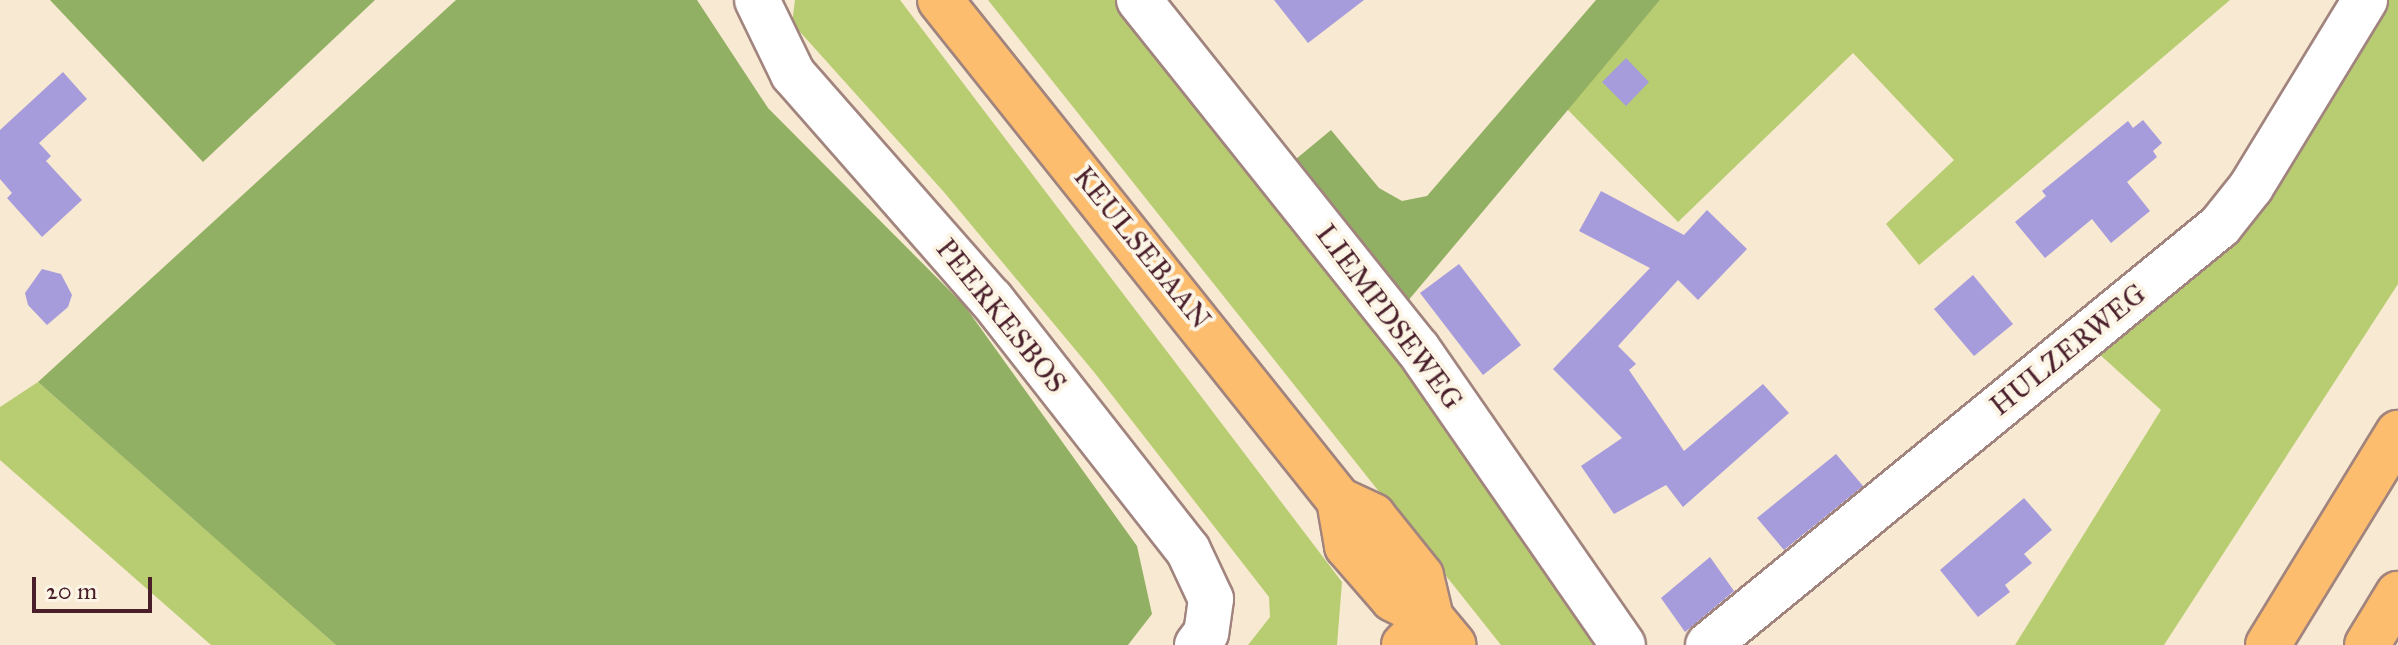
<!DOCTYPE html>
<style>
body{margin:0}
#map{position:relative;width:2398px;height:645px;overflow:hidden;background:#f8e9d2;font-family:"IM FELL Great Primer",serif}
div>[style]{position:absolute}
.green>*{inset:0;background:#b8cd71}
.forest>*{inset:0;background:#92b063}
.building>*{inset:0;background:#a69bdb}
.roads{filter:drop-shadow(2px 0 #a1847e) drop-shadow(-2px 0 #a1847e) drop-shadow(0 2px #a1847e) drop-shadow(0 -2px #a1847e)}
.minor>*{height:44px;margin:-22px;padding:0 22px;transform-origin:22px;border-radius:22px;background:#fff}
.major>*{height:44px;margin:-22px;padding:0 22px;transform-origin:22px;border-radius:22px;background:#fcbd6f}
.highway>*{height:44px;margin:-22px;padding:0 22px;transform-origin:22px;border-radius:22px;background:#fcbd6f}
span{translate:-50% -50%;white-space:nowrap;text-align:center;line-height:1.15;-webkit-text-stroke:8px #fcf5e5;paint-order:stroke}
.street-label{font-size:28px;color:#4a1f2b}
.scale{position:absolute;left:32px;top:577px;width:120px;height:36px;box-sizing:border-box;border:4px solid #4a1f2b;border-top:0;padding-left:10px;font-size:24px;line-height:28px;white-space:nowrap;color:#4a1f2b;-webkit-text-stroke:6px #fcf5e5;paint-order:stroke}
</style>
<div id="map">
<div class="green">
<div style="clip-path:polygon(795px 0,900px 0,1342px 582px,1337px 645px,1248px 645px,1270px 617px,1269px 597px,1094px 372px,943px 191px,792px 23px)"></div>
<div style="clip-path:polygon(988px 0,1123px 0,1381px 329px,1604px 645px,1501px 645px)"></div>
<div style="clip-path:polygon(1660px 0,2230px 0,1919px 265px,1886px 224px,1954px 160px,1853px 53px,1678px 222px,1567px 109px)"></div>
<div style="clip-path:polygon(2377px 0,2398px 0,2398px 284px,2164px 645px,2015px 645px,2161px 410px,2087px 343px,2199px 251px)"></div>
<div style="clip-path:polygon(38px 382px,257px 575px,336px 645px,211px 645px,0 460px,0 407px)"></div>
</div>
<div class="forest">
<div style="clip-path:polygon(50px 0,375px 0,203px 162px)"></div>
<div style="clip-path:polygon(456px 0,697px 0,768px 108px,964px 305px,1137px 546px,1152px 614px,1128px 645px,336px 645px,38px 382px)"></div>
<div style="clip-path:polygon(1596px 0,1660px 0,1407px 302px,1296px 159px,1331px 130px,1379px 188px,1402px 201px,1427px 196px)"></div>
</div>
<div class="building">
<div style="clip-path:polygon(1274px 0,1364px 0,1308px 43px)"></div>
<div style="clip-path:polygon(1626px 58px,1649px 82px,1626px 106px,1602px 82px)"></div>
<div style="clip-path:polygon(63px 72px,87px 99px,39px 143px,51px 156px,46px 161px,82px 200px,42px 237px,7px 198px,12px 193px,0 179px,0 130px)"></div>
<div style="clip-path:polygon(2143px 120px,2162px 143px,2153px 151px,2157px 157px,2127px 182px,2150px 211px,2111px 243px,2092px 219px,2045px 258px,2015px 222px,2046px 196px,2042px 191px,2128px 121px,2133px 128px)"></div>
<div style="clip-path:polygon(1601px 191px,1684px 235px,1707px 210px,1747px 249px,1698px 300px,1678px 280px,1618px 346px,1636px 364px,1629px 370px,1684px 451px,1763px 384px,1789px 413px,1683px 507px,1666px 485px,1614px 514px,1581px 466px,1622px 438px,1553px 369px,1650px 268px,1579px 231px)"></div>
<div style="clip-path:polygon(1459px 264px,1521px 345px,1483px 375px,1420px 293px)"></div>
<div style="clip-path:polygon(42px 269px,61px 274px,72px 295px,68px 307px,47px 325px,28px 305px,25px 293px)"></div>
<div style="clip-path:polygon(1973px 275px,2013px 324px,1974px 356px,1934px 309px)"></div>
<div style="clip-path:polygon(1836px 454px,1863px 486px,1784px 550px,1757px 518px)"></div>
<div style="clip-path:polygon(2024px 498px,2052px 530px,2024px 554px,2032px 563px,2005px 585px,2010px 592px,1978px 617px,1940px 570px)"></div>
<div style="clip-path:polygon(1710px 557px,1734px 591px,1685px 632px,1661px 598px)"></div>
</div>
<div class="roads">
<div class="minor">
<div style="left:757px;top:0;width:82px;rotate:64.1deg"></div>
<div style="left:793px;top:74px;width:300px;rotate:48.7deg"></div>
<div style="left:991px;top:299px;width:319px;rotate:51.9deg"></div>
<div style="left:1188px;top:550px;width:54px;rotate:64.9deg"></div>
<div style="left:1211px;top:599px;width:34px;rotate:98deg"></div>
<div style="left:1206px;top:633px;width:15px;rotate:127deg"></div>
<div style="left:1139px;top:0;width:447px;rotate:51.4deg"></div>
<div style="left:1418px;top:349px;width:360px;rotate:55.3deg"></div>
<div style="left:1708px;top:645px;width:662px;rotate:-39.3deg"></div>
<div style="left:2220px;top:226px;width:50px;rotate:-51.5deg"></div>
<div style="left:2251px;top:187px;width:219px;rotate:-58.6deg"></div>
</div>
<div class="major">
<div style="left:940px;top:0;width:640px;rotate:51.41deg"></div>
<div style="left:1339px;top:500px;width:38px;rotate:25deg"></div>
<div style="left:1373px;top:516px;width:77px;rotate:51.3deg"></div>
<div style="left:1421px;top:576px;width:43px;rotate:76.6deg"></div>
<div style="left:1339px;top:500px;width:47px;rotate:80.1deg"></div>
<div style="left:1347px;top:546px;width:70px;rotate:49deg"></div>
<div style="left:1393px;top:599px;width:42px;rotate:26.6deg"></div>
<div style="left:1431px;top:618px;width:35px;rotate:50deg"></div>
</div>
<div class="highway">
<div style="left:1404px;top:645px;width:38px;rotate:-45deg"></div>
<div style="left:2268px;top:645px;width:249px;rotate:-58.5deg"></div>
<div style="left:2367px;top:645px;width:60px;rotate:-58.7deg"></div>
</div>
</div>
<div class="street-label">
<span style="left:1142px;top:248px;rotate:51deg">KEULSEBAAN</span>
<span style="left:1001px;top:316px;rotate:51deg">PEERKESBOS</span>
<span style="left:1389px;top:317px;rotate:53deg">LIEMPDSEWEG</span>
<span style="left:2068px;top:350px;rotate:-39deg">HULZERWEG</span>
</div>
<div class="scale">20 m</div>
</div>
